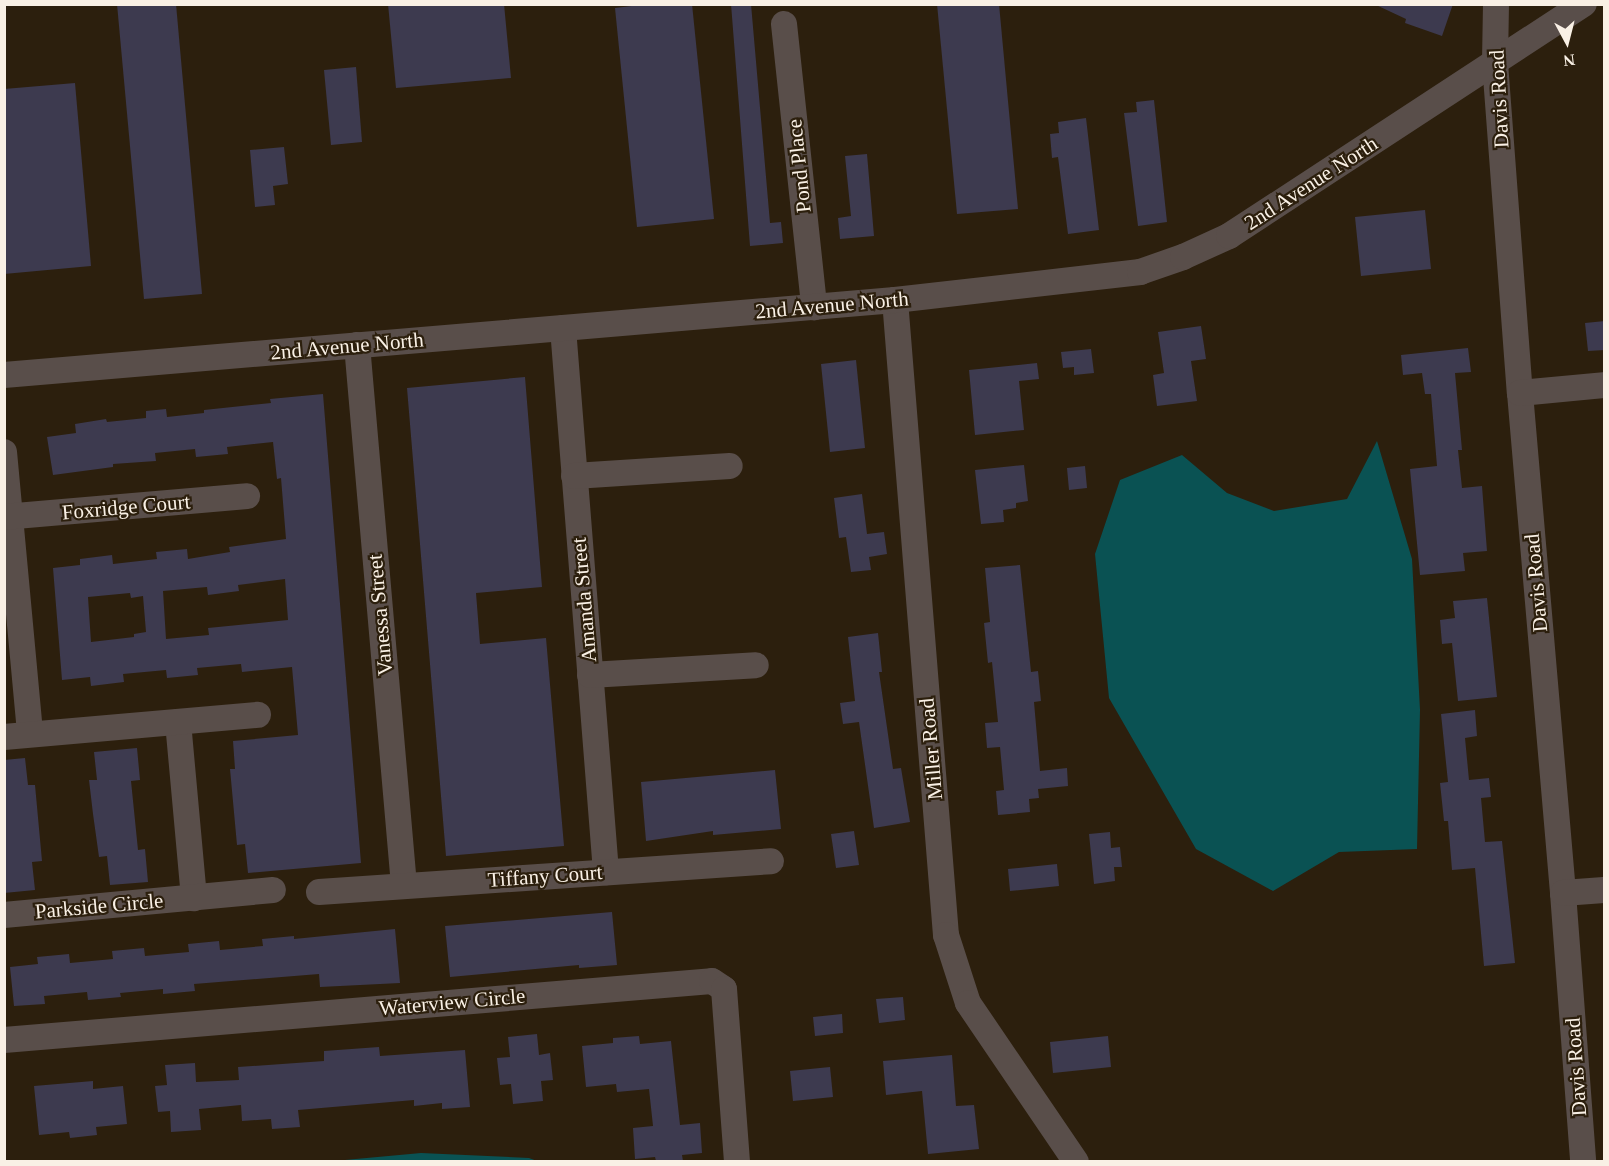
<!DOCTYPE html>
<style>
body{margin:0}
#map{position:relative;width:1609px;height:1166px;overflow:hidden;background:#2c1f0d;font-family:Georgia,serif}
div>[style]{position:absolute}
.water>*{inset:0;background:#0a5253}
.building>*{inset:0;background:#3d3a4f}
.minor>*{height:26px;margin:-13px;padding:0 13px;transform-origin:13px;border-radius:13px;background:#594e4a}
span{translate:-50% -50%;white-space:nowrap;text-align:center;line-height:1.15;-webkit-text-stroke:4.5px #2c1f0d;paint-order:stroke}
.street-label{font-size:21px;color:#f9f0e5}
.frame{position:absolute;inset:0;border:6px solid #f9f0e5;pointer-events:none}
.north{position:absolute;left:1537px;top:12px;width:60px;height:60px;-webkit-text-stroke:4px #2c1f0d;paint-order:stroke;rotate:173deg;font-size:16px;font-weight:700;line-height:24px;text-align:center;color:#f9f0e5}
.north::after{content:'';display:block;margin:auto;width:21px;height:27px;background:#f9f0e5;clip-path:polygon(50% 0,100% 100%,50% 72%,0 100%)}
</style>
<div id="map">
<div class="water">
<div style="clip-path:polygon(1377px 441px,1412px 559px,1420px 710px,1417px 849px,1339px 852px,1273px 891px,1196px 849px,1109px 698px,1095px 554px,1120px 480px,1182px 455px,1227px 493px,1274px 511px,1347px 499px)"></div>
<div style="clip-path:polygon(421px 1153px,529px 1158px,537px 1161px,334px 1161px)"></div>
</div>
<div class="building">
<div style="clip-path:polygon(117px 4px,176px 4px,202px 294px,144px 299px)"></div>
<div style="clip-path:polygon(388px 4px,504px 4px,511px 78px,396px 88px)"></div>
<div style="clip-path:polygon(648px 4px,692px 4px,714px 219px,637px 227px,615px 8px)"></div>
<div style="clip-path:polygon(731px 4px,751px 4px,770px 223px,781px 222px,783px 243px,750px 246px)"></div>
<div style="clip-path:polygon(937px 4px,999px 4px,1018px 209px,957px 214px)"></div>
<div style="clip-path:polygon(1374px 4px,1453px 4px,1442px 36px,1405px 23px,1406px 19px)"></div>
<div style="clip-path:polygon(356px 67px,362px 142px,331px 145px,324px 70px)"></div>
<div style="clip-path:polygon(75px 83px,91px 266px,4px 274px,4px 89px)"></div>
<div style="clip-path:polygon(1154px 100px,1167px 222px,1138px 226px,1124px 113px,1137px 112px,1136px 102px)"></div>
<div style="clip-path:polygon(1086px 118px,1099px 230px,1068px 234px,1058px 157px,1052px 158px,1050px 134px,1059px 133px,1058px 122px)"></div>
<div style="clip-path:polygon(284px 147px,288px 184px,273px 186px,275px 205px,255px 207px,250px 150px)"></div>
<div style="clip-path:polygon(867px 154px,874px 236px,840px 239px,838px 218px,851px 216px,845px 156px)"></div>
<div style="clip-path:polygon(1425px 210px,1431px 269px,1361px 276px,1355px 217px)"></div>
<div style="clip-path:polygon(1605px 321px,1605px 350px,1588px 351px,1585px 323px)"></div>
<div style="clip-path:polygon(1201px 326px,1206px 359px,1191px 361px,1197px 401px,1157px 406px,1153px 375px,1164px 373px,1158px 332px)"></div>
<div style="clip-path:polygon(1468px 348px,1471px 372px,1455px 373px,1462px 450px,1458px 450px,1462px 488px,1482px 486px,1487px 551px,1463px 553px,1465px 571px,1420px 575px,1410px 469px,1437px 466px,1431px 394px,1425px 394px,1422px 373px,1403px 375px,1401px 355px)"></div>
<div style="clip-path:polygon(1091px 349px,1094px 373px,1074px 375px,1074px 367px,1063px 368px,1061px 352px)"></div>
<div style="clip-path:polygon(856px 360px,865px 448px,830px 452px,821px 364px)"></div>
<div style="clip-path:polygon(1037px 363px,1039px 379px,1019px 381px,1024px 430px,975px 435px,969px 370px)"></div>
<div style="clip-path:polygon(525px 377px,542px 587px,476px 593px,480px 644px,546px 638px,564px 846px,446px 856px,407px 388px)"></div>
<div style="clip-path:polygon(evenodd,323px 394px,361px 863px,248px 873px,245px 844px,237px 845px,230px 769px,235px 769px,233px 741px,298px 735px,292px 667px,242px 672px,241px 664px,197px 668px,198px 675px,167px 678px,166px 670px,123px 674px,124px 682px,91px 686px,90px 677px,62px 680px,53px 568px,80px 565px,80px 559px,112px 555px,113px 564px,157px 559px,156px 552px,187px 549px,188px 559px,230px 552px,229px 547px,286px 539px,281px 478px,277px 479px,273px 442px,227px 447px,228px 454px,196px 457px,195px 449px,155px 453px,156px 461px,113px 464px,113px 467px,53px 475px,47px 437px,76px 433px,75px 424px,106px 419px,107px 422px,146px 418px,146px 411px,166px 409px,167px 417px,204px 413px,204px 410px,271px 403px,270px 399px,323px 394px,285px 579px,288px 620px,208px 628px,209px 635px,166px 639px,163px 591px,207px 587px,208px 595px,239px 591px,238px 585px,285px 579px,323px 394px,130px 593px,131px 598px,143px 596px,146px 632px,134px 634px,134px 637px,91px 642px,88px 597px,130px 593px)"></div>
<div style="clip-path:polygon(1024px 465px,1028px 501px,1016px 503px,1016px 508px,1003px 510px,1004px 522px,981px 524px,975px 470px)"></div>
<div style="clip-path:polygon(1085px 466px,1087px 488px,1069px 490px,1067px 468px)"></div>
<div style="clip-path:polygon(862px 494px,867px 534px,884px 532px,887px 554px,869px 557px,871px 570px,851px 572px,846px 537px,839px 538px,834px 498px)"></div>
<div style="clip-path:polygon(1020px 565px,1031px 672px,1038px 671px,1041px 701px,1034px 702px,1040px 771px,1067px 768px,1068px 786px,1038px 789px,1039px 798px,1029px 799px,1030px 812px,998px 815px,996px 791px,1004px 790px,1000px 747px,987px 748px,985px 723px,998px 722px,992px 662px,988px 663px,984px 623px,990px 622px,985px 568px)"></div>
<div style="clip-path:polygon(1487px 598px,1497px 697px,1458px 701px,1452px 643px,1442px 644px,1440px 620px,1455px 618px,1453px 601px)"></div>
<div style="clip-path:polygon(878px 633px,882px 672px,879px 672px,893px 769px,901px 768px,910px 822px,874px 828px,859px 722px,843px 724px,840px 703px,855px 701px,848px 637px)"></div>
<div style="clip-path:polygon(1475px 710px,1477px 736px,1465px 738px,1469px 780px,1489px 778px,1491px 797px,1481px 798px,1485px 842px,1502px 841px,1515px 963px,1484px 966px,1475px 868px,1452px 870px,1448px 821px,1444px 821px,1440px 783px,1448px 782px,1441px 714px)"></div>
<div style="clip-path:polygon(137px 748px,140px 780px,131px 781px,138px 850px,145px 849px,148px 882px,110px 885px,107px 856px,99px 857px,93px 814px,89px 780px,97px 780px,94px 752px)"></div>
<div style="clip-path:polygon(25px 758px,28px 785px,35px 785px,42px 861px,32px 862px,35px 890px,4px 893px,4px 760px)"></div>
<div style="clip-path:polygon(775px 770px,781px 829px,713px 835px,713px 831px,646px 841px,641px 782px)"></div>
<div style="clip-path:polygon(854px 831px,859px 865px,836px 868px,831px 834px)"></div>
<div style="clip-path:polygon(1110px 832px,1111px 848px,1120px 847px,1122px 867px,1114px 867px,1115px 881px,1094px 884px,1089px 834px)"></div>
<div style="clip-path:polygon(1057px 864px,1059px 886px,1010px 891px,1008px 869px)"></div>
<div style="clip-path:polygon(612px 912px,617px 965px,579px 968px,579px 965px,450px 977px,445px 926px)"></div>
<div style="clip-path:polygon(395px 929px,400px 983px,320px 987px,319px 974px,194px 984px,195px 991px,163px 994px,163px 989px,120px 993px,121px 997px,88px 1000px,87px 992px,44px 996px,45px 1004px,14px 1006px,10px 967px,38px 964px,37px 957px,69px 954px,70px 963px,113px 959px,112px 951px,144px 948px,145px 956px,189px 952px,188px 944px,219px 941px,220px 950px,263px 946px,262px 939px,294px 936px,294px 939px)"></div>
<div style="clip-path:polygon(903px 997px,905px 1020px,879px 1023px,876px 999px)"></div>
<div style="clip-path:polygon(842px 1014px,843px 1033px,815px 1036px,813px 1017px)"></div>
<div style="clip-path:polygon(537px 1034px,539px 1055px,550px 1053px,553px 1080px,541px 1081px,543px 1101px,513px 1104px,511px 1084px,500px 1085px,497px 1058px,510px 1057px,508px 1037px)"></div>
<div style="clip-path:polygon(639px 1036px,640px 1044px,671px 1041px,680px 1125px,700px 1123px,702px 1153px,682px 1155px,683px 1161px,656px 1161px,655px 1157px,635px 1159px,633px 1128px,653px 1126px,649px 1089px,617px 1092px,616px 1084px,586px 1087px,582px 1046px,613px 1043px,613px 1038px)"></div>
<div style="clip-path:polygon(1108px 1036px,1111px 1067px,1053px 1073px,1050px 1042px)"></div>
<div style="clip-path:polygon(379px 1047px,380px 1056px,465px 1050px,470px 1107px,442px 1109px,442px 1103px,414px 1106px,414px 1100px,298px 1110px,300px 1127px,272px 1129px,271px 1119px,242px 1121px,241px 1105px,199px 1109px,201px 1130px,171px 1132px,170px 1111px,158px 1112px,155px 1086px,167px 1085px,165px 1065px,195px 1063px,196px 1082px,239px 1080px,238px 1067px,324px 1061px,324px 1051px)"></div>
<div style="clip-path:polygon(952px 1055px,956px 1106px,974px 1105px,979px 1149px,928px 1154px,922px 1091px,886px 1095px,883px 1061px)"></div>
<div style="clip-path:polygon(830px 1067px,833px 1097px,793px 1101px,790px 1071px)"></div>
<div style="clip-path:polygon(93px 1081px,93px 1089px,123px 1086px,127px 1124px,96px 1127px,97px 1135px,70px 1138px,69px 1132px,39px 1135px,34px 1086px)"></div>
</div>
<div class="minor">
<div style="left:1496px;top:4px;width:59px;rotate:91deg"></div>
<div style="left:1495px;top:63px;width:331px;rotate:85.7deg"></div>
<div style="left:1520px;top:393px;width:502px;rotate:85.08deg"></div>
<div style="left:1563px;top:893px;width:270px;rotate:85.7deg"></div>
<div style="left:784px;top:24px;width:285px;rotate:83.9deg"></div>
<div style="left:895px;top:300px;width:637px;rotate:85.41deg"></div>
<div style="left:946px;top:935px;width:71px;rotate:72.1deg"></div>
<div style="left:968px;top:1003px;width:192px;rotate:55.8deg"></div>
<div style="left:563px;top:328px;width:546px;rotate:85.48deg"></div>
<div style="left:357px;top:345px;width:543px;rotate:85.03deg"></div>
<div style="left:4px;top:375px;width:894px;rotate:-4.81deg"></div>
<div style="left:895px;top:300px;width:247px;rotate:-6.5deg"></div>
<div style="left:1140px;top:272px;width:46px;rotate:-19.2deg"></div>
<div style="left:1183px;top:257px;width:51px;rotate:-24.5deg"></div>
<div style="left:1229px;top:236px;width:424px;rotate:-33.2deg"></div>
<div style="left:1520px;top:393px;width:84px;rotate:-5.4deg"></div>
<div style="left:4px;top:452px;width:283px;rotate:84.7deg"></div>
<div style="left:574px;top:476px;width:156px;rotate:-3.7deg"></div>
<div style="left:4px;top:517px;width:244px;rotate:-4.9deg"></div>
<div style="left:590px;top:675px;width:166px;rotate:-3.4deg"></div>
<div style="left:178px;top:722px;width:177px;rotate:84.8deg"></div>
<div style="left:4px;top:737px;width:255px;rotate:-5deg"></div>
<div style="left:319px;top:892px;width:453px;rotate:-3.9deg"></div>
<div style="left:1563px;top:893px;width:41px;rotate:-4.2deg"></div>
<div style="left:4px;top:915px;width:270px;rotate:-5.3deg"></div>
<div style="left:4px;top:1040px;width:710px;rotate:-4.76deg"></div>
<div style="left:712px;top:981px;width:14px;rotate:34deg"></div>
<div style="left:724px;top:989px;width:173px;rotate:85.7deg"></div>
</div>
<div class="street-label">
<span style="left:1499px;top:99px;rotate:-93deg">Davis Road</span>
<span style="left:799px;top:166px;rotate:-96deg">Pond Place</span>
<span style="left:1311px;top:183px;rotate:-33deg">2nd Avenue North</span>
<span style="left:832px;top:305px;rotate:-5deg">2nd Avenue North</span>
<span style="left:347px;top:346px;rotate:-5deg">2nd Avenue North</span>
<span style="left:126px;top:507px;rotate:-5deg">Foxridge Court</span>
<span style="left:1536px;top:583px;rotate:-95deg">Davis Road</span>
<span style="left:584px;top:600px;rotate:-95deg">Amanda Street</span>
<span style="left:380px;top:615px;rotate:-95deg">Vanessa Street</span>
<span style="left:931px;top:749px;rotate:-95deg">Miller Road</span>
<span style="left:545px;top:876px;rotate:-4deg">Tiffany Court</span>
<span style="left:99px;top:906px;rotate:-5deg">Parkside Circle</span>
<span style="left:452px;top:1002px;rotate:-5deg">Waterview Circle</span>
<span style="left:1576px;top:1067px;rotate:-94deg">Davis Road</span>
</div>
<div class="frame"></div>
<div class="north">N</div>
</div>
